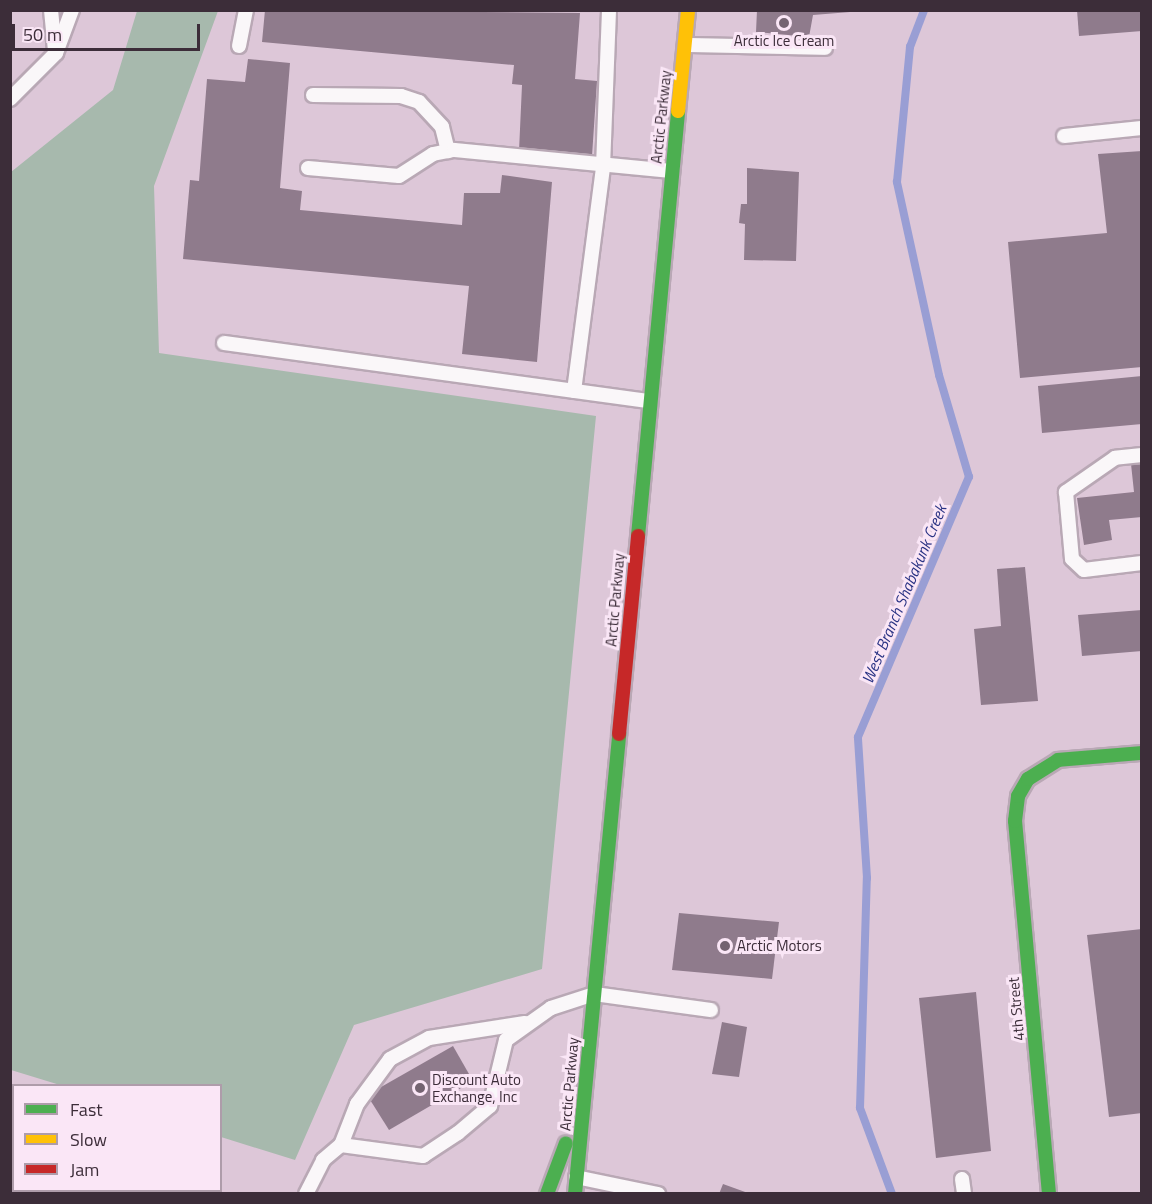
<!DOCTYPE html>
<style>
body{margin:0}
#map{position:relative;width:1152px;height:1204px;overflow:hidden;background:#ddc7d8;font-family:"Titillium Web",sans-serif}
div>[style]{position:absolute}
.green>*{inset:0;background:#a7b9ad}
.stream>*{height:8px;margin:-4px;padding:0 4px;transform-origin:4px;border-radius:4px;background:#999ed4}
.building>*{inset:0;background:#8f7b8c}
.roads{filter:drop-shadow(2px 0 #b9a8b5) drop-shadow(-2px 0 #b9a8b5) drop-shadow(0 2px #b9a8b5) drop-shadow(0 -2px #b9a8b5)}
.lane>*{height:14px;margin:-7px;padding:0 7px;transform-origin:7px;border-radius:7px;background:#faf7f9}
.fast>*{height:14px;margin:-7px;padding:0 7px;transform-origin:7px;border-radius:7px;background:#4caf50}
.slow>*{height:14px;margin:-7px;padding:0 7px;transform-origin:7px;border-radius:7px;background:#ffc107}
.jam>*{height:14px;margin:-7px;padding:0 7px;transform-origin:7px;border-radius:7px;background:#c62828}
.dots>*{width:16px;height:16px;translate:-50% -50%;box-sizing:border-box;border:3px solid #fae6f6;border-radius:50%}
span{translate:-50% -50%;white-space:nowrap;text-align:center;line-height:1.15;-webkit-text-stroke:6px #fae6f6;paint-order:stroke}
.poi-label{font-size:15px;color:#3c2d39}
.left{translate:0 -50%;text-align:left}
.street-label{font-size:15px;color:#3c2d39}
.water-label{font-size:16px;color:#2a3384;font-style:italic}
.frame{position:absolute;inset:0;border:12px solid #3c2d39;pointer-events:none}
.legend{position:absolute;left:12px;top:1084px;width:210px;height:108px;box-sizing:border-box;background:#fae6f6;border:2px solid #ae9caa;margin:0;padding:8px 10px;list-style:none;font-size:18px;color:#3c2d39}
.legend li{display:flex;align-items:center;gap:12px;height:30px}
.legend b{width:30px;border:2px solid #ae9caa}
.scale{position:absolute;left:12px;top:24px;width:188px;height:27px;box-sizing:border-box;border:3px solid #3c2d39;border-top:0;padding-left:8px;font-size:18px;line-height:21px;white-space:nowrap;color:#3c2d39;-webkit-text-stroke:4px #fae6f6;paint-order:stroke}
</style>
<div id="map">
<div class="green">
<div style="clip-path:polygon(137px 11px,218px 11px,154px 186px,159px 353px,596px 416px,542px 969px,354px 1025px,295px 1160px,221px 1137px,220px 1086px,60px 1085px,11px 1070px,11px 172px,113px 90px)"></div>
</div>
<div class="stream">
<div style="left:892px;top:1194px;width:92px;rotate:-110.4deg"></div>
<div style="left:860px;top:1108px;width:230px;rotate:-88.3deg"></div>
<div style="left:867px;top:878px;width:141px;rotate:-93.7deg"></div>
<div style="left:858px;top:737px;width:283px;rotate:-66.9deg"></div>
<div style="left:969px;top:477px;width:106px;rotate:-106.4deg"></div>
<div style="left:939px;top:375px;width:198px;rotate:-102.3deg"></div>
<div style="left:897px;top:182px;width:136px;rotate:-84.5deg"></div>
<div style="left:910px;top:47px;width:40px;rotate:-69deg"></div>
</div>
<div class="building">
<div style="clip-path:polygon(265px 10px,580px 13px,575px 79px,597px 81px,592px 156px,519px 151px,522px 85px,512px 84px,514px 65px,262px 42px)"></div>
<div style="clip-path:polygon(757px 10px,875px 10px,813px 15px,809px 37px,756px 32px)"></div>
<div style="clip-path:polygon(1077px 10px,1142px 10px,1142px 31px,1079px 36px)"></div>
<div style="clip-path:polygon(248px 59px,290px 63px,280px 188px,302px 191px,300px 210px,462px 225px,464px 193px,500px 193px,502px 175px,552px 182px,537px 362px,462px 354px,469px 286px,183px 259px,190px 180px,199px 181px,207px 79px,245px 82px)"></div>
<div style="clip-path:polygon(1142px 151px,1142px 367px,1020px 378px,1008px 242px,1107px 233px,1098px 154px)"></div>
<div style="clip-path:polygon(747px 168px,799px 172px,796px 261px,744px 260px,745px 224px,739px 223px,741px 204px,747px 204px)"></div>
<div style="clip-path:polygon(1142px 376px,1142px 424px,1042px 433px,1038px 386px)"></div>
<div style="clip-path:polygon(1142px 463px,1142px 517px,1109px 520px,1112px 540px,1084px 545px,1077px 498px,1134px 492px,1131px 464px)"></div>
<div style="clip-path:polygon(1025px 567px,1038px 701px,981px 705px,974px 629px,1001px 626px,997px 569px)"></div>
<div style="clip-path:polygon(1142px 610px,1142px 651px,1082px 656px,1078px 615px)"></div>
<div style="clip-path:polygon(679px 913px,779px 922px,772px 979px,672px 970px)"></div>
<div style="clip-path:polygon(1142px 929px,1142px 1113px,1109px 1117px,1087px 935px)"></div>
<div style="clip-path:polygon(976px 992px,991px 1151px,936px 1158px,919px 998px)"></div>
<div style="clip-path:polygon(722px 1022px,747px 1027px,739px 1077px,712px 1074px)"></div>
<div style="clip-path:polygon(453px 1046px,473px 1081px,389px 1130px,367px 1095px)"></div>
<div style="clip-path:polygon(723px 1184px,748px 1193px,748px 1194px,719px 1194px)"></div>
</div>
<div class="roads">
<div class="lane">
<div style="left:51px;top:10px;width:41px;rotate:84.4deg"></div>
<div style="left:685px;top:45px;width:140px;rotate:1.2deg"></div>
<div style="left:239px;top:46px;width:37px;rotate:-79deg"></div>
<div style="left:313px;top:95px;width:88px;rotate:0.7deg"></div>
<div style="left:401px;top:96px;width:19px;rotate:18deg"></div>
<div style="left:419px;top:102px;width:34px;rotate:47deg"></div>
<div style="left:442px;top:127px;width:25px;rotate:76deg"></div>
<div style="left:10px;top:99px;width:65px;rotate:-45deg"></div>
<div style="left:56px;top:53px;width:46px;rotate:-69.6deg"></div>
<div style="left:1064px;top:136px;width:78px;rotate:-5.9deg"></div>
<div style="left:308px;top:168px;width:91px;rotate:5deg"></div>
<div style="left:399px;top:176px;width:40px;rotate:-32.9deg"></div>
<div style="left:433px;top:154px;width:21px;rotate:-11deg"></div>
<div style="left:454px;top:150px;width:219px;rotate:5.5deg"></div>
<div style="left:224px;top:343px;width:430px;rotate:7.8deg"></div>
<div style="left:574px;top:391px;width:226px;rotate:-82.6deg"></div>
<div style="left:603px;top:167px;width:157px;rotate:-87.8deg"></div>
<div style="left:1142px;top:455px;width:27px;rotate:174deg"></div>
<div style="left:1115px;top:458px;width:60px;rotate:145.2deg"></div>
<div style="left:1066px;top:492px;width:67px;rotate:84.9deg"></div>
<div style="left:1072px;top:559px;width:16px;rotate:43deg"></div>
<div style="left:1084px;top:570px;width:58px;rotate:-6.9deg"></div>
<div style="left:341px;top:1145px;width:44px;rotate:-68.7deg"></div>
<div style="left:357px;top:1104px;width:56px;rotate:-53.7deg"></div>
<div style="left:390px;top:1059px;width:44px;rotate:-28.3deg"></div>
<div style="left:429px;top:1038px;width:97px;rotate:-8.9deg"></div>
<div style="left:576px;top:1177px;width:84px;rotate:11.7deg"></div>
<div style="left:10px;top:1178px;width:10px;rotate:-66deg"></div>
<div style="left:962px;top:1179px;width:15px;rotate:82deg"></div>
<div style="left:306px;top:1194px;width:38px;rotate:-63deg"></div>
<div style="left:323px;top:1160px;width:23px;rotate:-40deg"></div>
<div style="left:341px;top:1145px;width:83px;rotate:7.6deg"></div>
<div style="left:423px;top:1156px;width:42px;rotate:-33.3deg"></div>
<div style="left:458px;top:1133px;width:42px;rotate:-40.2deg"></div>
<div style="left:490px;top:1106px;width:68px;rotate:-76.4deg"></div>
<div style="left:506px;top:1040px;width:55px;rotate:-35.4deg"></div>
<div style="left:551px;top:1008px;width:45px;rotate:-18deg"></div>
<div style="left:594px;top:994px;width:118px;rotate:7.8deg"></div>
</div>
<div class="fast">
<div style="left:638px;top:536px;width:427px;rotate:-84.6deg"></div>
<div style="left:184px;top:1190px;width:10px;rotate:24deg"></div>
<div style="left:547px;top:1194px;width:54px;rotate:-69.6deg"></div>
<div style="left:575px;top:1194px;width:462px;rotate:-84.5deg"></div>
<div style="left:1049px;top:1194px;width:375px;rotate:-95.2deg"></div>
<div style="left:1015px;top:821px;width:25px;rotate:-83deg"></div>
<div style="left:1018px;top:796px;width:20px;rotate:-60deg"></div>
<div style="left:1028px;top:779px;width:36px;rotate:-32deg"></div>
<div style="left:1058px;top:760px;width:84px;rotate:-4.8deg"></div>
</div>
<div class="slow">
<div style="left:678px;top:111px;width:101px;rotate:-84.3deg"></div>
<div style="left:10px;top:1133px;width:4px;rotate:14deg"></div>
</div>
<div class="jam">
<div style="left:619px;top:734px;width:199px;rotate:-84.5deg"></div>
</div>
</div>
<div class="dots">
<div style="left:784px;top:23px;background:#746371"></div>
<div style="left:725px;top:946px;background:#746371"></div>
<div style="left:420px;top:1088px;background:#746371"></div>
</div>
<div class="poi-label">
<span style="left:784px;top:41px">Arctic Ice Cream</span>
<span class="left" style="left:737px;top:946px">Arctic Motors</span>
<span class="left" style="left:432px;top:1088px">Discount Auto<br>Exchange, Inc</span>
</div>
<div class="street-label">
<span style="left:661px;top:117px;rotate:-84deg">Arctic Parkway</span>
<span style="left:615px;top:600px;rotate:-85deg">Arctic Parkway</span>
<span style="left:1016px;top:1009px;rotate:-95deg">4th Street</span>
<span style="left:569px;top:1084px;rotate:-85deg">Arctic Parkway</span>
</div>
<div class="water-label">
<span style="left:904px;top:594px;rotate:-67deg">West Branch Shabakunk Creek</span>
</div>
<div class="frame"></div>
<ul class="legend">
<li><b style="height:8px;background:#4caf50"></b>Fast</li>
<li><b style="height:8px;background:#ffc107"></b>Slow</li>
<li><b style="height:8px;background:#c62828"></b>Jam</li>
</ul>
<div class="scale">50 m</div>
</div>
